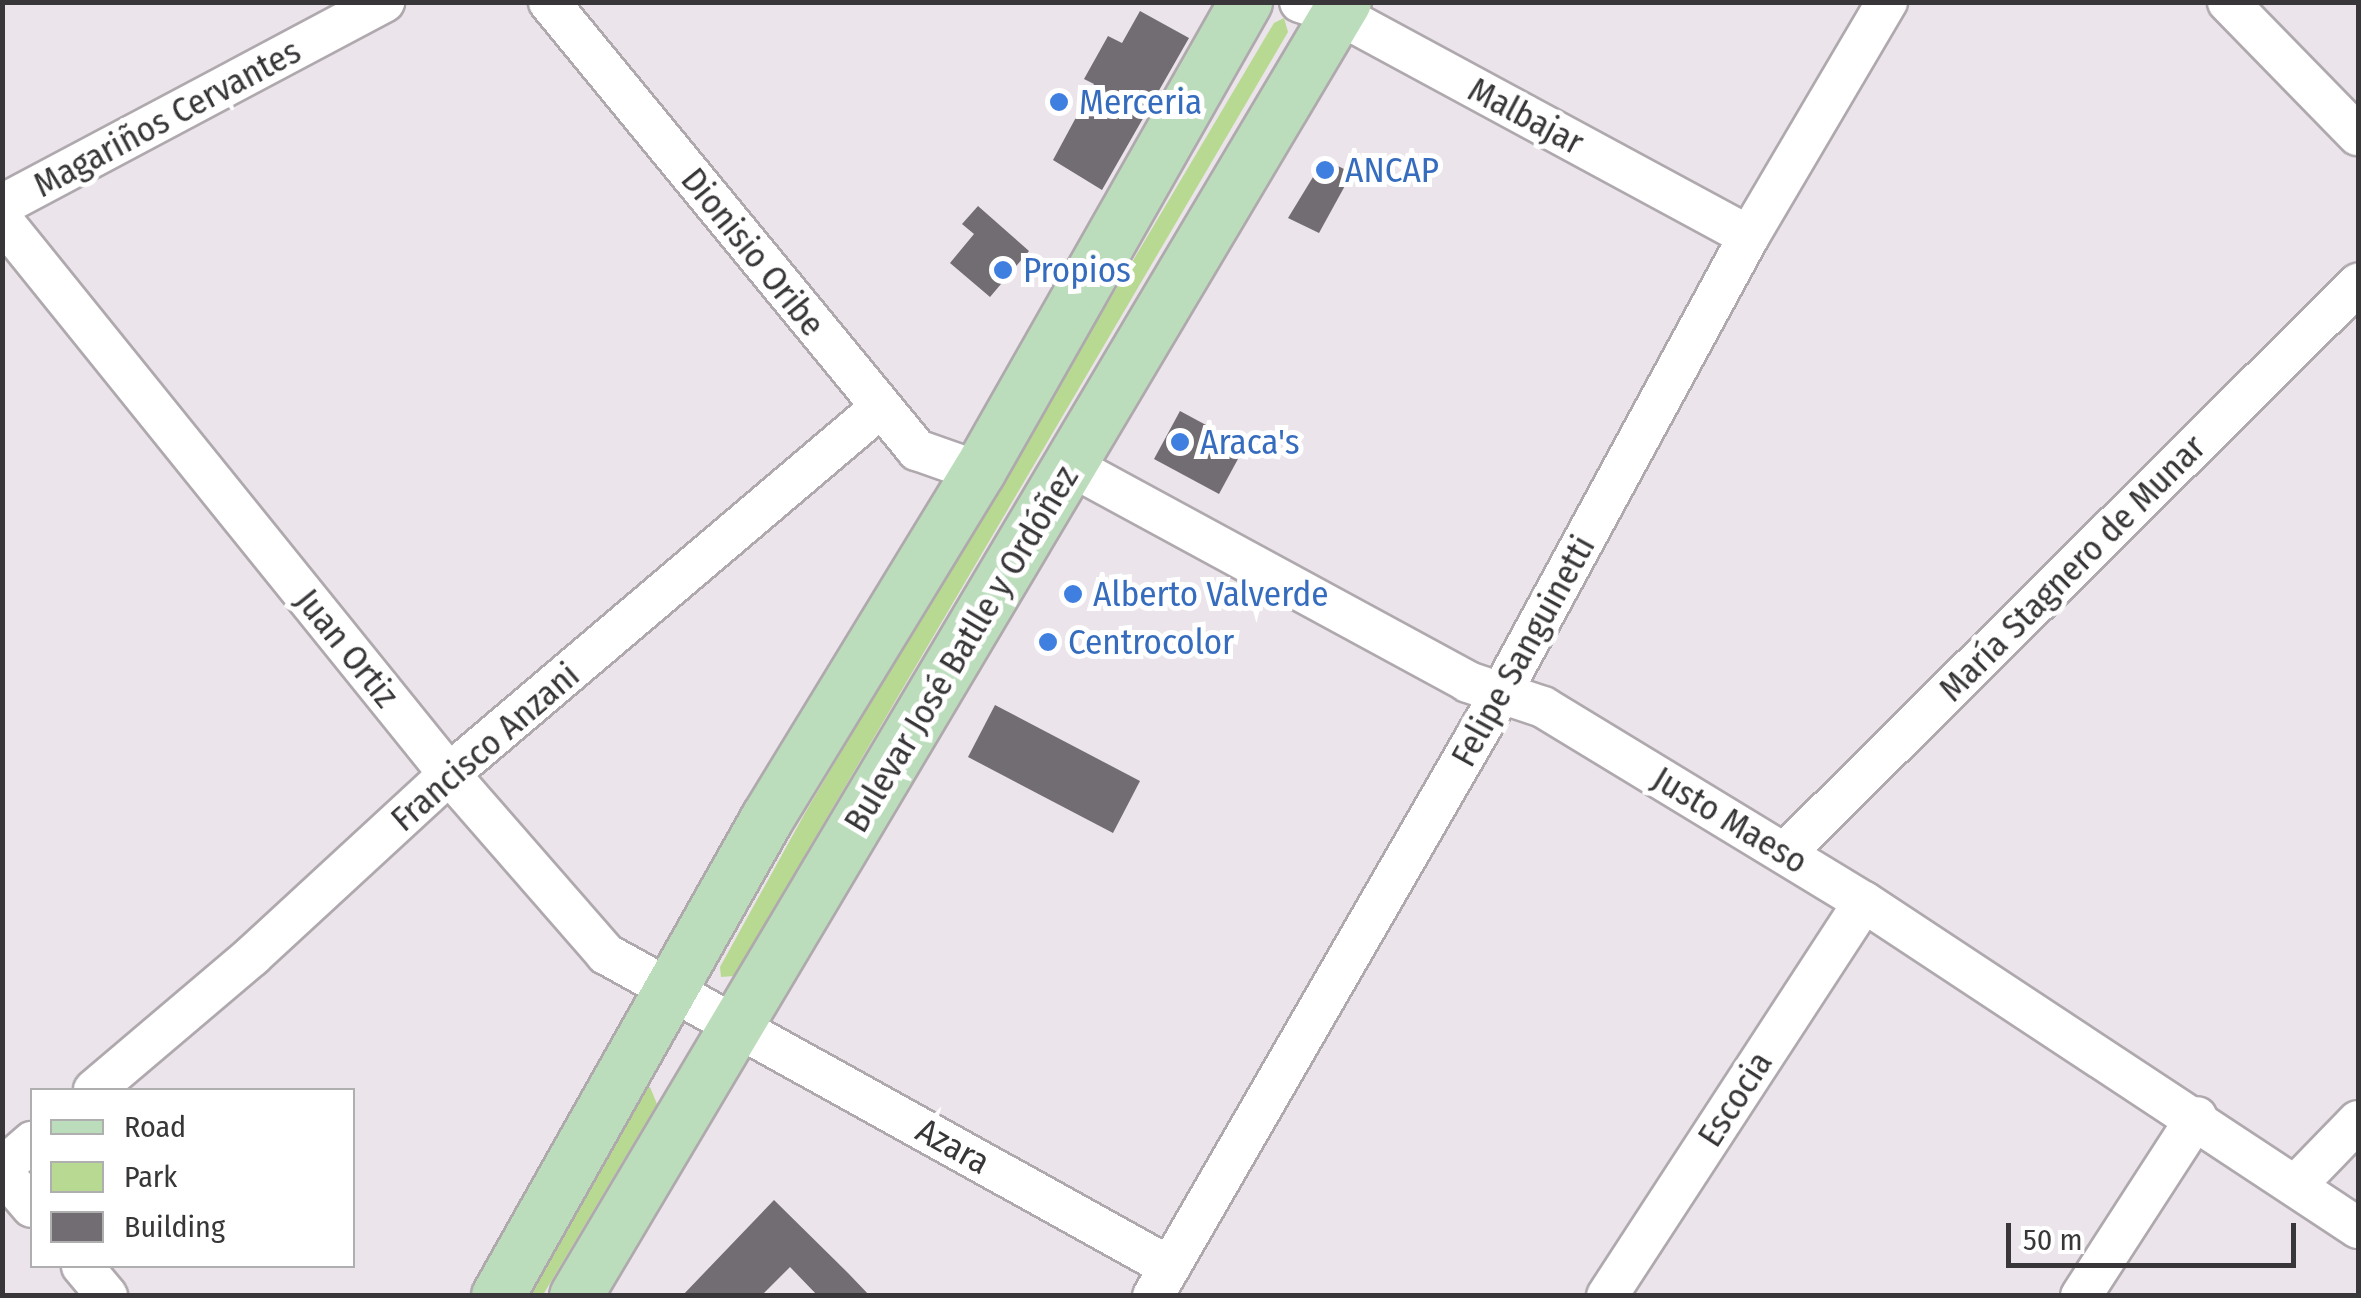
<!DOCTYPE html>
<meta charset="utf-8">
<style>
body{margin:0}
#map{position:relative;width:2361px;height:1298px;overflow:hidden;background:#ebe4ea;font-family:"Fira Sans Condensed",sans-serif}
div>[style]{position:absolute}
.green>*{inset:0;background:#b8d991}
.building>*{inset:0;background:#726d72}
.roads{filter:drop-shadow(2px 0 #afa9ae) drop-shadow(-2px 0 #afa9ae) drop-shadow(0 2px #afa9ae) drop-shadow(0 -2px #afa9ae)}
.minor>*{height:40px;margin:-20px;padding:0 20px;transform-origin:20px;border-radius:20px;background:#fff}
.major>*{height:52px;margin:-26px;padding:0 26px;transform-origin:26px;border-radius:26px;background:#bdb}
.dots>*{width:28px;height:28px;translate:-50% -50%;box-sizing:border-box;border:5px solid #fff;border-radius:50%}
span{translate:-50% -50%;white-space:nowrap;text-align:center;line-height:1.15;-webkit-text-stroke:10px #fff;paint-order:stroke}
.shop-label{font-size:35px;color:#366cbe}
.left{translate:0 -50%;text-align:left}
.street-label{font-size:35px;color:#383638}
.frame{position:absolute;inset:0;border:5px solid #383638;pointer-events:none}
.legend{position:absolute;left:30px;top:1088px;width:325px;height:180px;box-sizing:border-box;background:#fff;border:2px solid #afafaf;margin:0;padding:12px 18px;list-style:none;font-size:30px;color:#383638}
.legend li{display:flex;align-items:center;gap:20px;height:50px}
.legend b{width:50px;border:2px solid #afafaf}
.scale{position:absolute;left:2006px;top:1223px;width:290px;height:45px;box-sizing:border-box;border:5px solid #383638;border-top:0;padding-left:12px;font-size:30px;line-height:35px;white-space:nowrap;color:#383638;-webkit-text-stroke:8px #fff;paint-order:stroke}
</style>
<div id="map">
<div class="green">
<div style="clip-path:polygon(1284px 18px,1288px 32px,734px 976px,721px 977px,720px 967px,805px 813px,1274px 23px)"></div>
<div style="clip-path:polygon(650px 1087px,657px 1104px,543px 1295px,520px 1296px,642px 1090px)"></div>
</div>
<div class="building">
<div style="clip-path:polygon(1140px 11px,1189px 38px,1102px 190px,1053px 160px,1094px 84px,1084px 79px,1108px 36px,1122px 43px)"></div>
<div style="clip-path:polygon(1324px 159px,1352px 173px,1319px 233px,1288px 218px)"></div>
<div style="clip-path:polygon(978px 206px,1029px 251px,990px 297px,950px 263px,974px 234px,962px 224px)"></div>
<div style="clip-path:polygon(1180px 411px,1245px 446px,1219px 494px,1154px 459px)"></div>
<div style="clip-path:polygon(995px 705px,1140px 781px,1113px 833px,968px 757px)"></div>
<div style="clip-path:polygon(774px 1200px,848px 1273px,870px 1296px,818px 1296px,790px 1267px,761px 1296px,682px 1296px)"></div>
</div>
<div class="roads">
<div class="minor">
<div style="left:549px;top:2px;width:580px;rotate:50.6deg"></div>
<div style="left:917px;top:450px;width:66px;rotate:19.5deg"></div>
<div style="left:1300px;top:2px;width:40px;rotate:18deg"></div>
<div style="left:1338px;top:14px;width:467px;rotate:28.4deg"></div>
<div style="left:2228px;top:2px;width:186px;rotate:45.7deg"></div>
<div style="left:2px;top:205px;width:433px;rotate:-28deg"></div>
<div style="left:2px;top:220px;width:712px;rotate:51.1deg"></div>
<div style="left:449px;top:774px;width:239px;rotate:48.9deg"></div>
<div style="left:606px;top:954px;width:645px;rotate:29.03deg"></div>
<div style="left:1071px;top:466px;width:452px;rotate:28.5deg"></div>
<div style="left:1468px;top:682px;width:79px;rotate:18.4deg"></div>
<div style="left:1543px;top:707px;width:376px;rotate:31.3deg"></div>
<div style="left:1864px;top:902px;width:592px;rotate:33.42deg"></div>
<div style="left:1785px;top:853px;width:808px;rotate:-44.8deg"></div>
<div style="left:94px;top:1090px;width:207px;rotate:-40.3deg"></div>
<div style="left:252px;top:956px;width:268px;rotate:-42.7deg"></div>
<div style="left:449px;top:774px;width:565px;rotate:-40.34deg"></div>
<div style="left:2px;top:1168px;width:40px;rotate:-41deg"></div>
<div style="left:2px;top:1172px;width:46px;rotate:49.4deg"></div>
<div style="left:2296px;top:1185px;width:89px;rotate:-45.9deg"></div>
<div style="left:82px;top:1266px;width:39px;rotate:50deg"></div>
<div style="left:1153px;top:1296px;width:696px;rotate:-60.01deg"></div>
<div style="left:1501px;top:693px;width:520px;rotate:-61.51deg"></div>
<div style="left:1749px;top:236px;width:272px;rotate:-59.5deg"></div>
<div style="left:1607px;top:1296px;width:470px;rotate:-56.9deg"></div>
<div style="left:2081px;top:1296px;width:213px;rotate:-57.1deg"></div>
</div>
<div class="major">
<div style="left:498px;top:1296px;width:548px;rotate:-60.58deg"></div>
<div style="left:767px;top:819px;width:407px;rotate:-58.6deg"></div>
<div style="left:979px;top:472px;width:541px;rotate:-60.4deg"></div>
<div style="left:576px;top:1296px;width:1505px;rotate:-59.28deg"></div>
</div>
</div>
<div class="dots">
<div style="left:1059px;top:102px;background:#3f7fe0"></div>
<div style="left:1325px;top:170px;background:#3f7fe0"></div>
<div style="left:1003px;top:270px;background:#3f7fe0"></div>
<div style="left:1180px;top:442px;background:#3f7fe0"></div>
<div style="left:1073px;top:594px;background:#3f7fe0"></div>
<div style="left:1048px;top:642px;background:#3f7fe0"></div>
</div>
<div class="shop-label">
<span class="left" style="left:1079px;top:102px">Merceria</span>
<span class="left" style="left:1345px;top:170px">ANCAP</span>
<span class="left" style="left:1023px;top:270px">Propios</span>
<span class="left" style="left:1200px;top:442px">Araca's</span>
<span class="left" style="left:1093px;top:594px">Alberto Valverde</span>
<span class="left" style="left:1068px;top:642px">Centrocolor</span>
</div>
<div class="street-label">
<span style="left:1526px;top:116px;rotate:28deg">Malbajar</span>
<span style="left:167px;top:118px;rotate:-28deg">Magariños Cervantes</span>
<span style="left:753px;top:252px;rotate:51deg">Dionisio Oribe</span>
<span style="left:2072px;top:568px;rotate:-45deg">María Stagnero de Munar</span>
<span style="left:347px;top:648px;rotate:51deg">Juan Ortiz</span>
<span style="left:961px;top:649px;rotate:-59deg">Bulevar José Batlle y Ordóñez</span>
<span style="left:1523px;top:651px;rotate:-61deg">Felipe Sanguinetti</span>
<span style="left:485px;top:747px;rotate:-41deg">Francisco Anzani</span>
<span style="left:1730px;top:820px;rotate:31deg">Justo Maeso</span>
<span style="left:1735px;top:1099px;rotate:-57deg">Escocia</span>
<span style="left:953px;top:1146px;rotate:29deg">Azara</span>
</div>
<div class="frame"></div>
<ul class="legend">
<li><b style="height:12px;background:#bdb"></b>Road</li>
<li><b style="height:28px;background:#b8d991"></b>Park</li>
<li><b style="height:28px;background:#726d72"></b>Building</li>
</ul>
<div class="scale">50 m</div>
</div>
